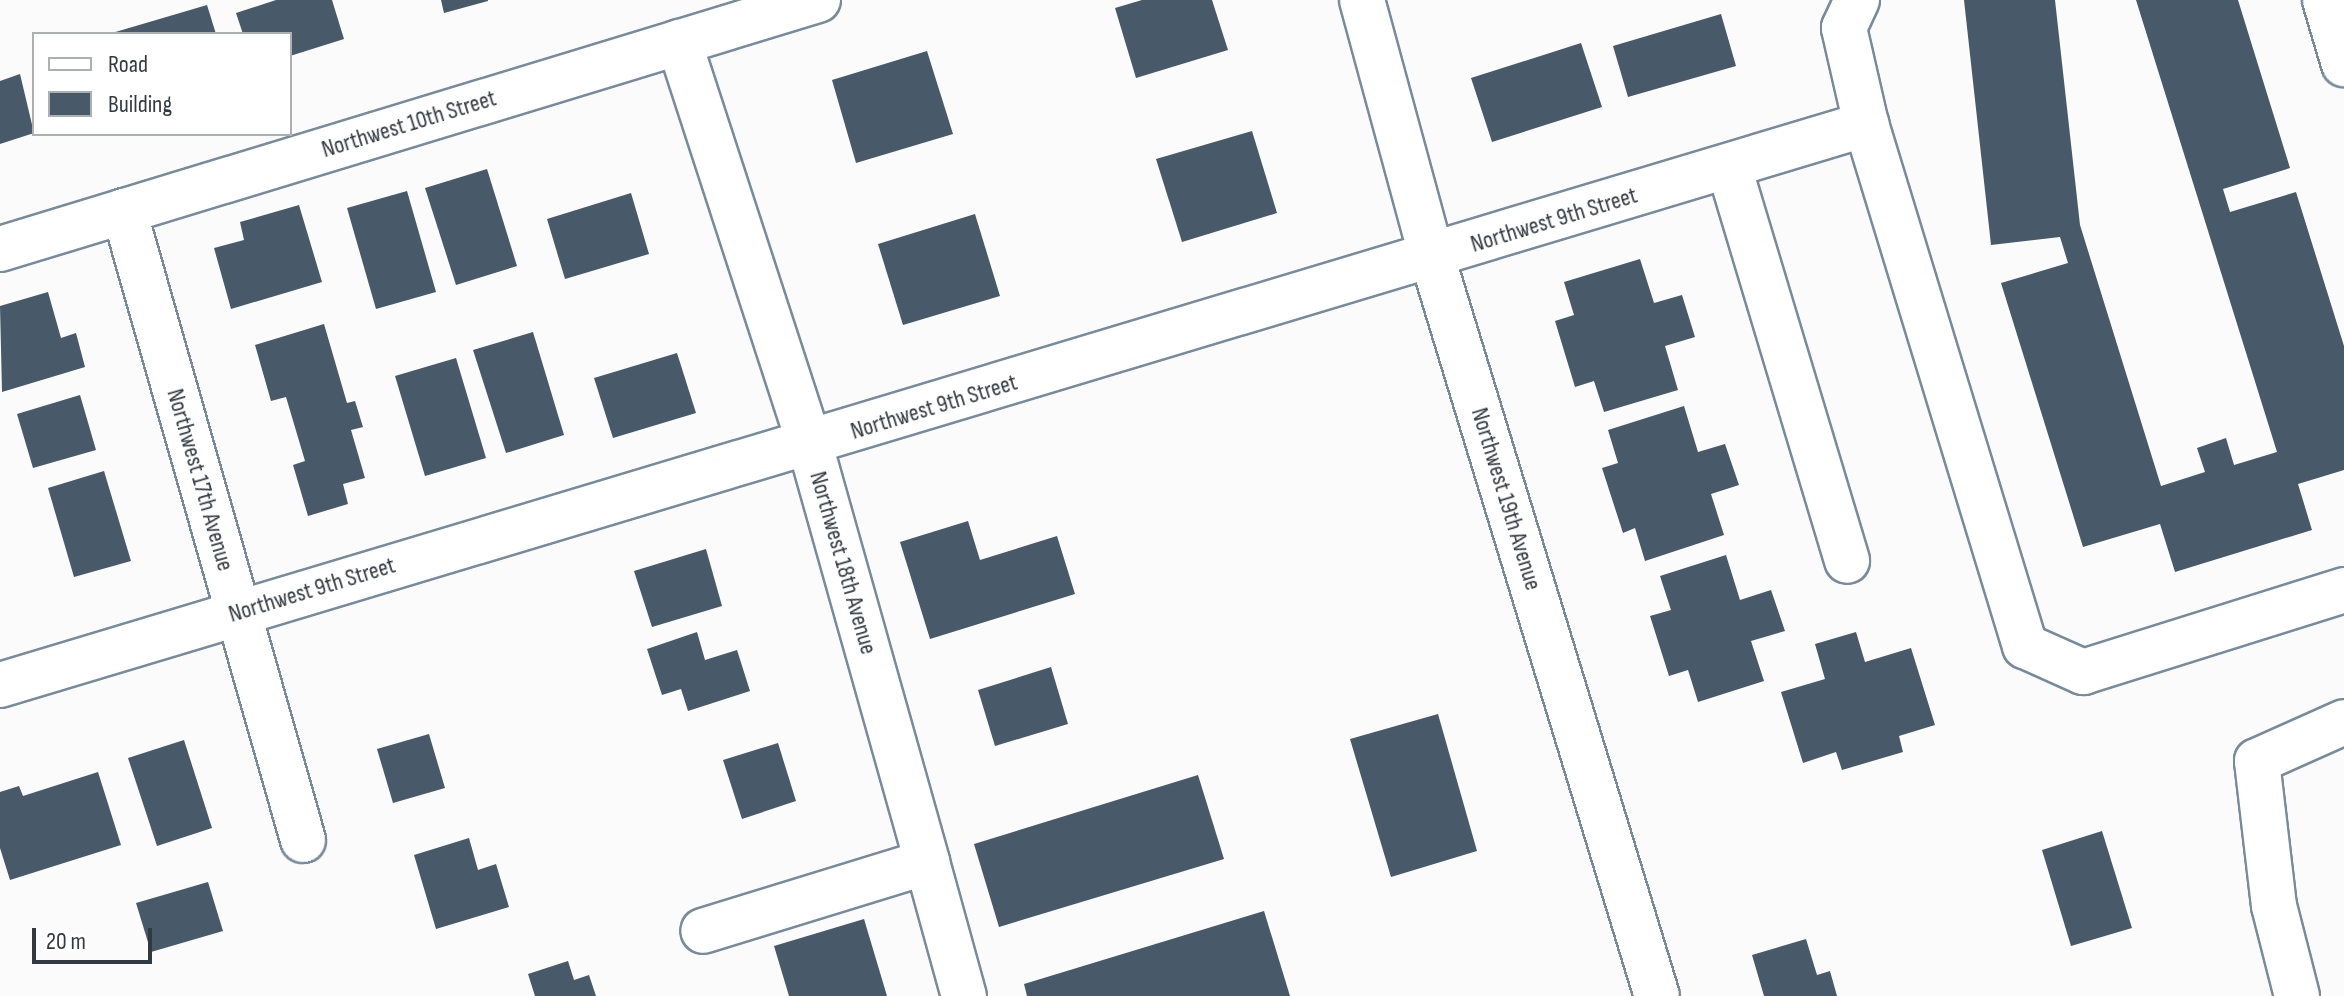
<!DOCTYPE html>
<style>
body{margin:0}
#map{position:relative;width:2344px;height:996px;overflow:hidden;background:#fbfbfb;font-family:"Sofia Sans Condensed",sans-serif}
div>[style]{position:absolute}
.building>*{inset:0;background:#485969}
.roads{filter:drop-shadow(2px 0 #788b9c) drop-shadow(-2px 0 #788b9c) drop-shadow(0 2px #788b9c) drop-shadow(0 -2px #788b9c)}
.minor>*{height:44px;margin:-22px;padding:0 22px;transform-origin:22px;border-radius:22px;background:#fff}
span{translate:-50% -50%;white-space:nowrap;text-align:center;line-height:1.15;-webkit-text-stroke:8px #fff;paint-order:stroke}
.street-label{font-size:24px;color:#323a41}
.legend{position:absolute;left:32px;top:32px;width:260px;height:104px;box-sizing:border-box;background:#fff;border:2px solid #adb0b3;margin:0;padding:10px 14px;list-style:none;font-size:24px;color:#323a41}
.legend li{display:flex;align-items:center;gap:16px;height:40px}
.legend b{width:40px;border:2px solid #adb0b3}
.scale{position:absolute;left:32px;top:928px;width:120px;height:36px;box-sizing:border-box;border:4px solid #323a41;border-top:0;padding-left:10px;font-size:24px;line-height:28px;white-space:nowrap;color:#323a41;-webkit-text-stroke:6px #fff;paint-order:stroke}
</style>
<div id="map">
<div class="building">
<div style="clip-path:polygon(276px 0,332px 0,344px 39px,290px 56px,290px 34px,243px 34px,236px 13px)"></div>
<div style="clip-path:polygon(441px 0,488px 0,488px 1px,444px 13px)"></div>
<div style="clip-path:polygon(1142px 0,1212px 0,1228px 50px,1136px 78px,1115px 8px)"></div>
<div style="clip-path:polygon(1964px 0,2055px 0,2080px 225px,2161px 486px,2205px 472px,2197px 448px,2226px 438px,2234px 465px,2277px 452px,2136px 0,2238px 0,2290px 168px,2223px 189px,2230px 212px,2296px 192px,2344px 346px,2344px 470px,2298px 484px,2312px 530px,2175px 572px,2160px 524px,2083px 547px,2001px 283px,2068px 263px,2060px 237px,1991px 245px)"></div>
<div style="clip-path:polygon(207px 5px,216px 34px,112px 34px,112px 33px)"></div>
<div style="clip-path:polygon(1721px 14px,1736px 66px,1628px 97px,1613px 46px)"></div>
<div style="clip-path:polygon(1581px 43px,1602px 107px,1492px 142px,1471px 78px)"></div>
<div style="clip-path:polygon(927px 51px,953px 134px,856px 163px,832px 80px)"></div>
<div style="clip-path:polygon(20px 74px,34px 133px,0 144px,0 81px)"></div>
<div style="clip-path:polygon(1252px 131px,1277px 213px,1182px 242px,1156px 159px)"></div>
<div style="clip-path:polygon(487px 169px,517px 266px,456px 285px,425px 188px)"></div>
<div style="clip-path:polygon(407px 191px,436px 292px,376px 309px,347px 208px)"></div>
<div style="clip-path:polygon(631px 193px,649px 254px,565px 279px,547px 219px)"></div>
<div style="clip-path:polygon(299px 205px,322px 282px,231px 309px,214px 248px,244px 240px,240px 222px)"></div>
<div style="clip-path:polygon(975px 214px,1000px 296px,903px 325px,878px 244px)"></div>
<div style="clip-path:polygon(1640px 259px,1654px 303px,1682px 295px,1695px 337px,1665px 346px,1678px 390px,1604px 412px,1594px 381px,1575px 387px,1555px 321px,1574px 315px,1564px 282px)"></div>
<div style="clip-path:polygon(48px 292px,61px 338px,76px 333px,85px 367px,2px 392px,0 306px)"></div>
<div style="clip-path:polygon(324px 324px,347px 403px,355px 401px,363px 427px,351px 430px,365px 478px,343px 484px,348px 504px,308px 516px,293px 465px,305px 461px,286px 397px,271px 401px,255px 345px)"></div>
<div style="clip-path:polygon(533px 332px,564px 435px,506px 453px,473px 350px)"></div>
<div style="clip-path:polygon(677px 353px,696px 413px,613px 438px,594px 378px)"></div>
<div style="clip-path:polygon(456px 358px,486px 458px,425px 476px,395px 376px)"></div>
<div style="clip-path:polygon(80px 395px,96px 450px,33px 468px,17px 414px)"></div>
<div style="clip-path:polygon(1684px 406px,1698px 452px,1725px 444px,1739px 485px,1711px 494px,1724px 535px,1645px 561px,1635px 528px,1623px 533px,1602px 468px,1618px 463px,1608px 430px)"></div>
<div style="clip-path:polygon(104px 471px,131px 561px,74px 577px,48px 488px)"></div>
<div style="clip-path:polygon(968px 521px,980px 560px,1057px 536px,1075px 594px,930px 639px,900px 542px)"></div>
<div style="clip-path:polygon(706px 549px,722px 606px,652px 627px,634px 571px)"></div>
<div style="clip-path:polygon(1726px 555px,1740px 600px,1771px 590px,1785px 631px,1751px 641px,1764px 681px,1698px 702px,1688px 670px,1669px 676px,1650px 616px,1671px 610px,1660px 576px)"></div>
<div style="clip-path:polygon(697px 632px,705px 660px,737px 650px,750px 691px,688px 711px,681px 689px,662px 695px,647px 649px)"></div>
<div style="clip-path:polygon(1856px 632px,1865px 662px,1911px 648px,1935px 725px,1899px 736px,1903px 752px,1842px 770px,1836px 752px,1803px 763px,1781px 692px,1825px 679px,1815px 644px)"></div>
<div style="clip-path:polygon(1051px 667px,1068px 724px,995px 746px,978px 690px)"></div>
<div style="clip-path:polygon(1438px 714px,1477px 851px,1391px 877px,1350px 739px)"></div>
<div style="clip-path:polygon(429px 734px,445px 788px,393px 803px,377px 749px)"></div>
<div style="clip-path:polygon(184px 740px,212px 828px,157px 846px,128px 758px)"></div>
<div style="clip-path:polygon(778px 743px,796px 801px,742px 819px,723px 760px)"></div>
<div style="clip-path:polygon(98px 772px,121px 845px,10px 880px,0 848px,0 792px,19px 786px,23px 796px)"></div>
<div style="clip-path:polygon(1198px 775px,1224px 859px,999px 927px,974px 844px)"></div>
<div style="clip-path:polygon(2102px 831px,2132px 928px,2071px 946px,2042px 850px)"></div>
<div style="clip-path:polygon(469px 838px,478px 870px,496px 864px,509px 907px,436px 929px,414px 855px)"></div>
<div style="clip-path:polygon(208px 882px,223px 931px,151px 952px,136px 903px)"></div>
<div style="clip-path:polygon(1264px 911px,1290px 996px,1027px 996px,1024px 984px)"></div>
<div style="clip-path:polygon(864px 919px,887px 996px,789px 996px,774px 946px)"></div>
<div style="clip-path:polygon(1806px 939px,1817px 975px,1830px 971px,1837px 996px,1764px 996px,1752px 955px)"></div>
<div style="clip-path:polygon(568px 961px,574px 980px,589px 975px,596px 996px,535px 996px,528px 974px)"></div>
</div>
<div class="roads">
<div class="minor">
<div style="left:1362px;top:0;width:266px;rotate:74.8deg"></div>
<div style="left:1432px;top:257px;width:772px;rotate:73.07deg"></div>
<div style="left:1857px;top:0;width:31px;rotate:115deg"></div>
<div style="left:1844px;top:28px;width:98px;rotate:77.1deg"></div>
<div style="left:1866px;top:124px;width:546px;rotate:73.06deg"></div>
<div style="left:2025px;top:646px;width:64px;rotate:24.1deg"></div>
<div style="left:2083px;top:672px;width:274px;rotate:-17.4deg"></div>
<div style="left:2325px;top:0;width:67px;rotate:73.5deg"></div>
<div style="left:679px;top:42px;width:424px;rotate:72deg"></div>
<div style="left:810px;top:445px;width:433px;rotate:74.3deg"></div>
<div style="left:927px;top:862px;width:234px;rotate:162.9deg"></div>
<div style="left:1729px;top:167px;width:411px;rotate:73.3deg"></div>
<div style="left:124px;top:211px;width:654px;rotate:74.11deg"></div>
<div style="left:0;top:249px;width:855px;rotate:-16.93deg"></div>
<div style="left:0;top:685px;width:1949px;rotate:-16.73deg"></div>
<div style="left:927px;top:862px;width:139px;rotate:74.6deg"></div>
<div style="left:2297px;top:996px;width:93px;rotate:-104.3deg"></div>
<div style="left:2274px;top:906px;width:146px;rotate:-96.7deg"></div>
<div style="left:2257px;top:761px;width:95px;rotate:-24.1deg"></div>
</div>
</div>
<div class="street-label">
<span style="left:409px;top:124px;rotate:-17deg">Northwest 10th Street</span>
<span style="left:1554px;top:220px;rotate:-17deg">Northwest 9th Street</span>
<span style="left:934px;top:407px;rotate:-17deg">Northwest 9th Street</span>
<span style="left:200px;top:480px;rotate:74deg">Northwest 17th Avenue</span>
<span style="left:1506px;top:499px;rotate:73deg">Northwest 19th Avenue</span>
<span style="left:843px;top:563px;rotate:74deg">Northwest 18th Avenue</span>
<span style="left:312px;top:590px;rotate:-17deg">Northwest 9th Street</span>
</div>
<ul class="legend">
<li><b style="height:10px;background:#fff"></b>Road</li>
<li><b style="height:22px;background:#485969"></b>Building</li>
</ul>
<div class="scale">20 m</div>
</div>
